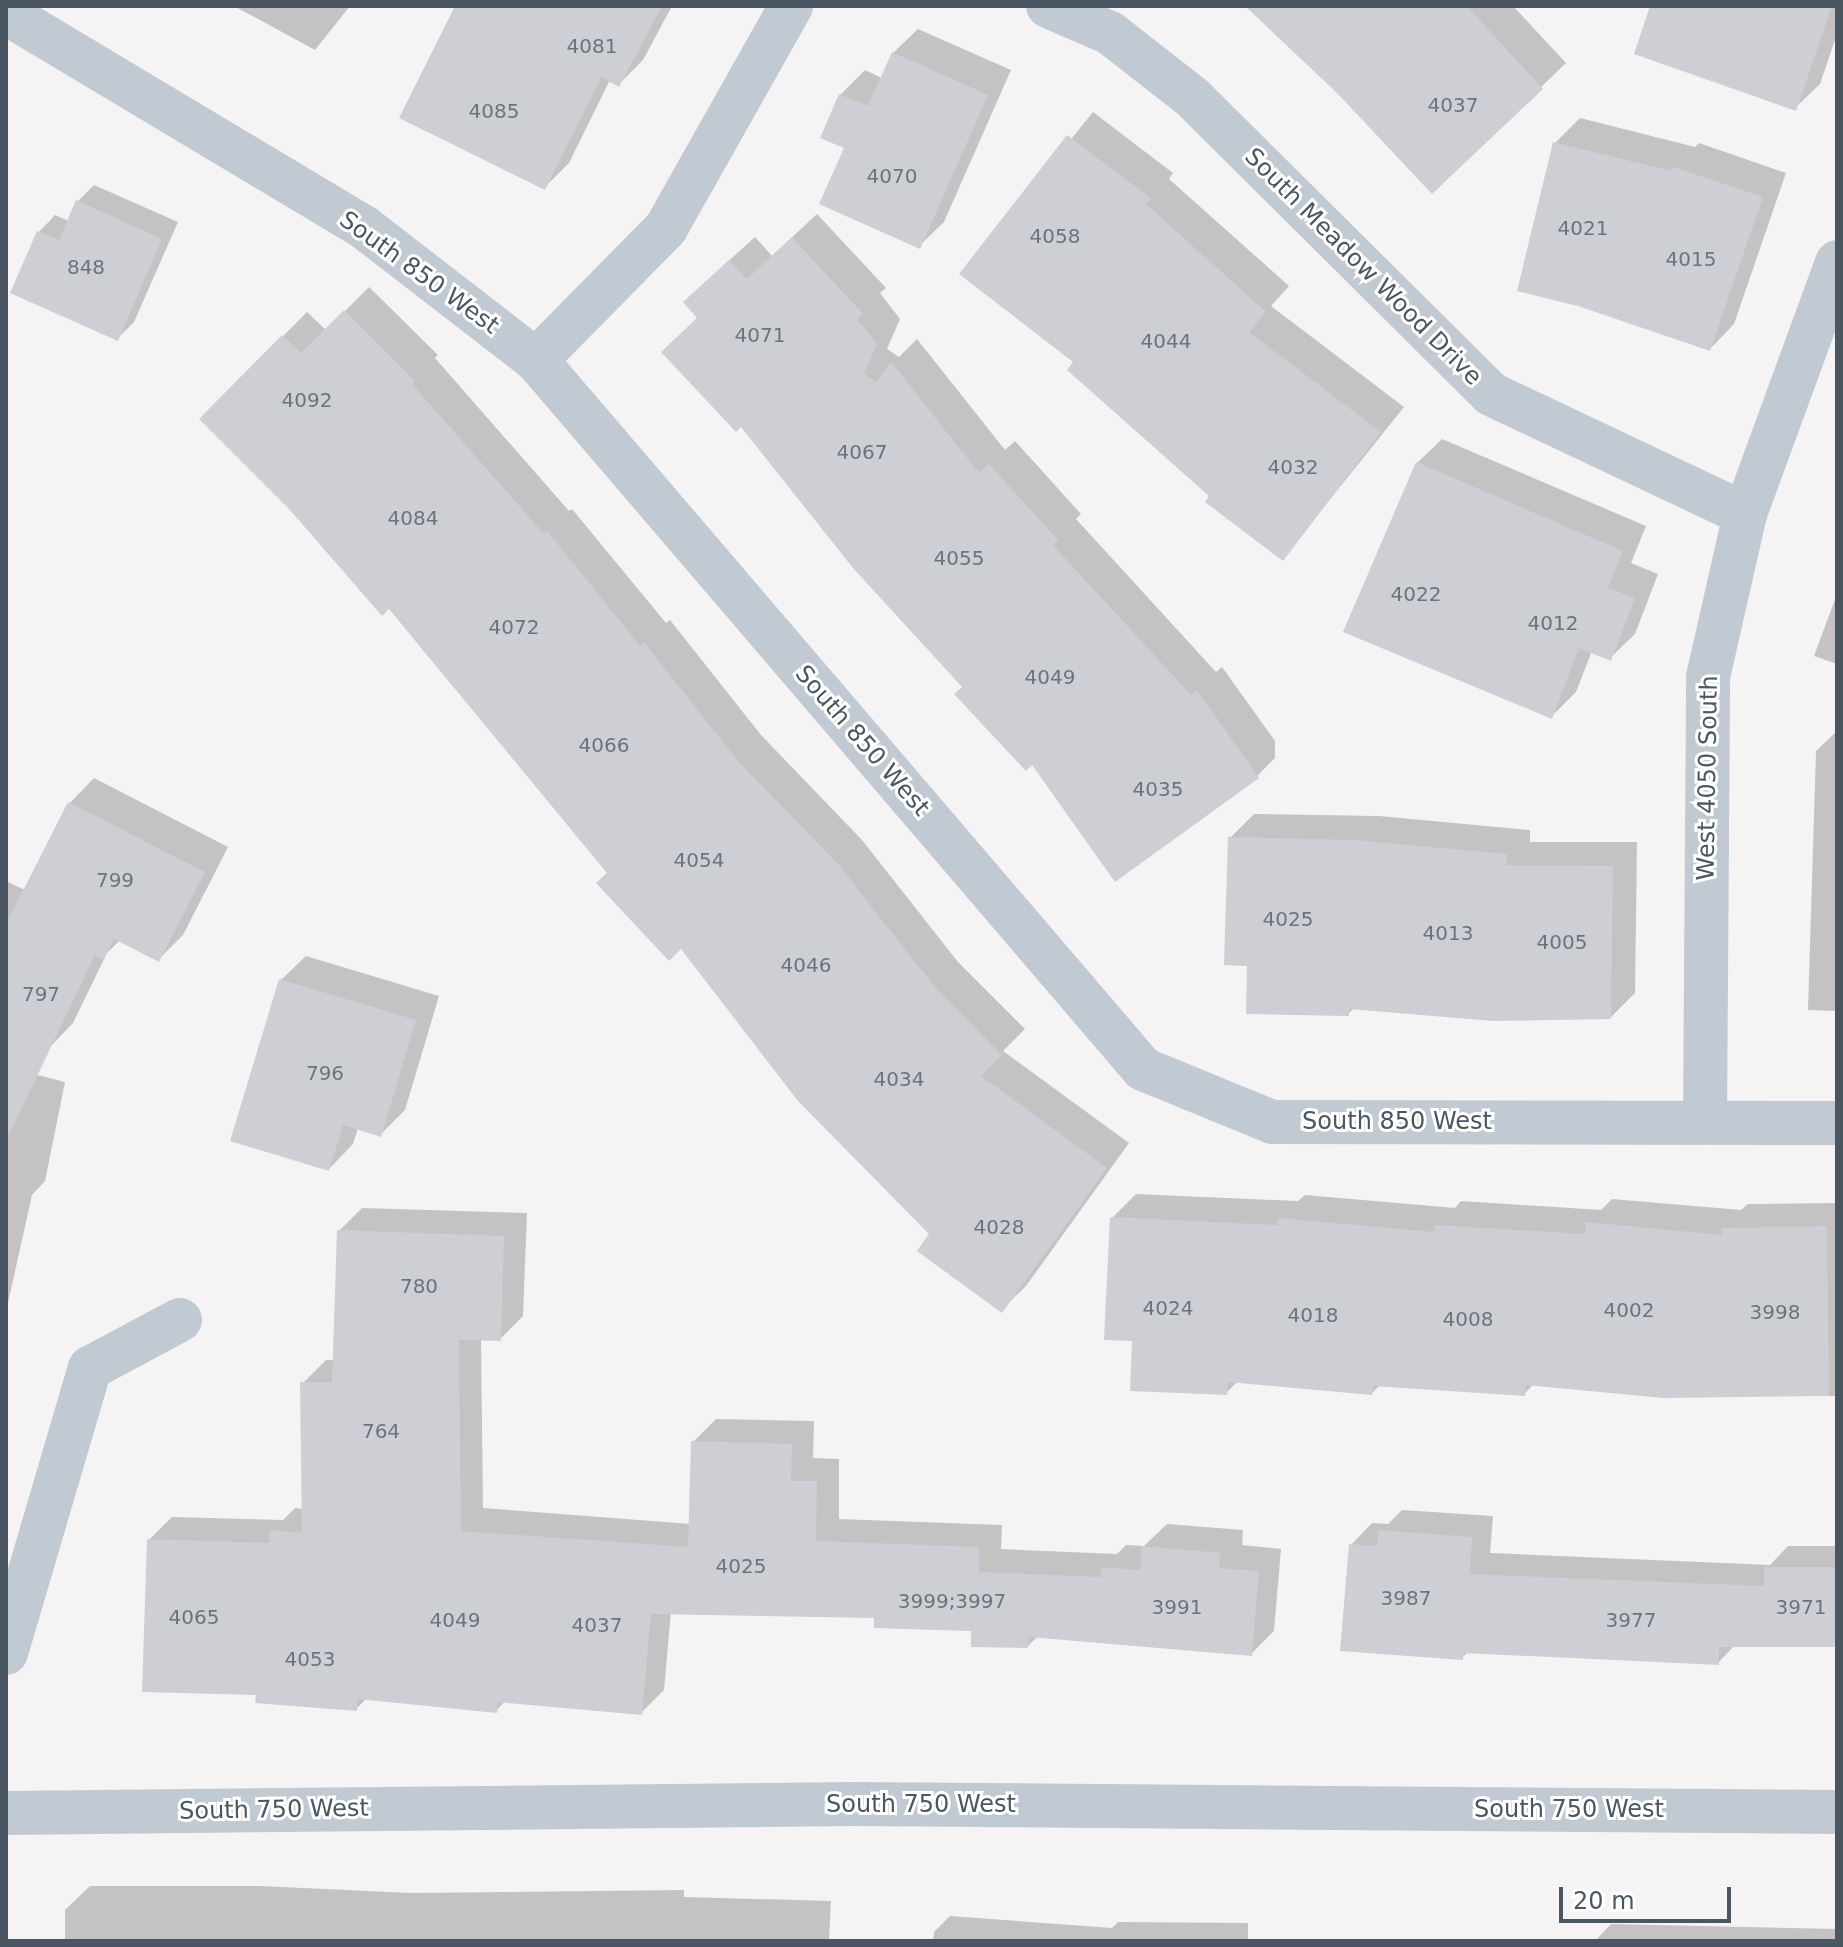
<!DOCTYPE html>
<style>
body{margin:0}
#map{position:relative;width:1843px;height:1947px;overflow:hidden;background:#f5f3f3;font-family:"DejaVu Sans",sans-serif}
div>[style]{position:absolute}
.shadow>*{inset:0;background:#0003}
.building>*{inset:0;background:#cdcfd5}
.minor>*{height:44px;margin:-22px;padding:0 22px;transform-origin:22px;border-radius:22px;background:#c1cad2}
span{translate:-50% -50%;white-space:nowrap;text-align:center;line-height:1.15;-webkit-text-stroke:6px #fff;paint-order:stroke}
.number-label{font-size:20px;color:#6b747e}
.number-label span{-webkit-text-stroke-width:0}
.street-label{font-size:24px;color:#4a5661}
.frame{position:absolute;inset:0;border:8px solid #4a5661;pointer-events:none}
.scale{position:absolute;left:1559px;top:1887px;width:172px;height:36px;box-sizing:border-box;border:4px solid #4a5661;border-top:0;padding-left:10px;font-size:24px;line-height:28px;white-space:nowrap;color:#4a5661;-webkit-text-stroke:6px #fff;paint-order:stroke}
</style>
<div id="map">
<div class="shadow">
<div style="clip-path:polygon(234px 6px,350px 6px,315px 50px)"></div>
<div style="clip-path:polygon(467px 6px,672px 6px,643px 60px,619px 84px,610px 80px,569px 163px,545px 187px)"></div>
<div style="clip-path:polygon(1248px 6px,1513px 6px,1566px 63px,1432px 192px,1339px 92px)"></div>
<div style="clip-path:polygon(1652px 6px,1837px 6px,1837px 34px,1820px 84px,1795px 108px)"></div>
<div style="clip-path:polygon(918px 29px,1011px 70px,944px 222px,919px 246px,846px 147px,840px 95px,865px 70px,882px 78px,893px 53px)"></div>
<div style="clip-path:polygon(1093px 112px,1173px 173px,1169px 179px,1289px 286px,1271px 306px,1404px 407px,1283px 558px,1076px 362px,962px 274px)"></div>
<div style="clip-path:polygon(1580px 118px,1695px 147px,1699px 143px,1786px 173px,1734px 324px,1710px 349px,1555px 143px)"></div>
<div style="clip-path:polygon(94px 185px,178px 222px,134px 322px,118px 338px,39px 232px,55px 215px,69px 221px,77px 202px)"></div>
<div style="clip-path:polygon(817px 214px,886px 288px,880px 293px,900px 319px,887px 349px,899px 357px,917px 339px,1005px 450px,1015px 441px,1081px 514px,1076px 519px,1216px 672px,1222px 667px,1275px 741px,1275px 758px,1250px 783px,1033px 762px,964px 687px,699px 318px,710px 278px,755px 237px,772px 256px)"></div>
<div style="clip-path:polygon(369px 287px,438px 355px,435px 358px,569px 511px,572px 509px,666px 623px,670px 620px,761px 735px,862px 840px,958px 962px,1025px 1029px,1003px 1051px,1129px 1143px,1026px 1286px,1001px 1310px,682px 946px,609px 873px,390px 607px,201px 419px,307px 312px,326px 330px)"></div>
<div style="clip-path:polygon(1442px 439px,1646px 526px,1631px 563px,1658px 574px,1635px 634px,1610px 658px,1592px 651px,1576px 692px,1551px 717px,1417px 463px)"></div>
<div style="clip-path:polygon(1837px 594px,1837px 664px,1814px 656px)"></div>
<div style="clip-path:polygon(1837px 731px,1837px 1011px,1808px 1010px,1816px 751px)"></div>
<div style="clip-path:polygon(94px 778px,228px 847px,183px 935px,158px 960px,120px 940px,107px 953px,73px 1023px,49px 1048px,6px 1027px,6px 881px,25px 890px,70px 803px)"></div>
<div style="clip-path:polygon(1254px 814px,1379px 816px,1530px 830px,1530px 842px,1637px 842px,1635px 993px,1611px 1017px,1354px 1008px,1348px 1014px,1249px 964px,1230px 838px)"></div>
<div style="clip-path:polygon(306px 956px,439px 996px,405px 1110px,380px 1135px,358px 1128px,353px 1144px,329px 1169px,281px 980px)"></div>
<div style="clip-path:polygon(6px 1067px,65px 1082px,45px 1181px,32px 1195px,6px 1312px)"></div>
<div style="clip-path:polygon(1136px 1194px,1298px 1201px,1305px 1195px,1455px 1208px,1461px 1201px,1601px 1210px,1612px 1199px,1741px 1210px,1748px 1204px,1837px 1203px,1837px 1396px,1663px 1396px,1534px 1384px,1524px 1394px,1380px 1385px,1372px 1393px,1238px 1381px,1226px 1393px,1134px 1340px,1112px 1218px)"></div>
<div style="clip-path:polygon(362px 1208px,527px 1213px,523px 1316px,500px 1339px,481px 1339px,483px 1508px,691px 1524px,693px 1442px,716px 1419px,814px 1421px,813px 1458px,839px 1459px,839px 1519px,1002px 1525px,1001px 1549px,1117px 1554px,1126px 1545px,1144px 1546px,1167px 1524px,1243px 1530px,1242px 1545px,1281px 1549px,1274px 1631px,1251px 1654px,1038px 1636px,1028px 1646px,973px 1629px,876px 1616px,671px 1612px,664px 1690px,641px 1713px,506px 1700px,496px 1711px,367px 1698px,356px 1709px,258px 1694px,149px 1540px,172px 1517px,283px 1520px,295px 1508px,304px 1509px,303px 1383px,326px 1360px,335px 1360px,339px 1231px)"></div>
<div style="clip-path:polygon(1402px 1510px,1493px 1516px,1490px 1553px,1770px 1565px,1788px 1546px,1837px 1546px,1837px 1645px,1735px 1645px,1718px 1663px,1469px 1651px,1462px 1658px,1351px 1545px,1372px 1523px,1388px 1524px)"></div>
<div style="clip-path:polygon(90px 1886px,259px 1886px,412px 1893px,684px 1890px,684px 1897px,831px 1901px,829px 1941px,65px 1941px,65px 1910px)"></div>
<div style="clip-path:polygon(950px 1916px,1112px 1928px,1118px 1922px,1248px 1923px,1248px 1941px,933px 1941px,934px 1932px)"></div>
<div style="clip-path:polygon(1611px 1924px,1837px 1929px,1837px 1941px,1595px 1941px)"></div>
</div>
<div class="building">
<div style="clip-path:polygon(455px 6px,662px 6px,619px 87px,601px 77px,545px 190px,399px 118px)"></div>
<div style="clip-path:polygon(1245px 6px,1467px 6px,1543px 89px,1432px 194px,1337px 93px)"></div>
<div style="clip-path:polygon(1650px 6px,1832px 6px,1796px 111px,1634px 54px)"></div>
<div style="clip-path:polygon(892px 52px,988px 95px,920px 249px,819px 204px,844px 148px,820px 138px,839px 94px,868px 106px)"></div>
<div style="clip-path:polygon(1067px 135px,1151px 198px,1146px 204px,1266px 312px,1249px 332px,1381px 432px,1283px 561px,1205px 502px,1209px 496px,1067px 370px,1073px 362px,959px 274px)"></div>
<div style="clip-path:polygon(1553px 142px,1671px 171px,1673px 167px,1763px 197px,1710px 351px,1578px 306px,1517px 291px)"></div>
<div style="clip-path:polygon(76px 200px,162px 239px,118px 341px,10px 293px,37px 231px,59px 240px)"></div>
<div style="clip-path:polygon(792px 237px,863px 314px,857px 319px,877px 344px,864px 374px,876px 382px,891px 362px,979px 473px,989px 464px,1058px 540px,1053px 545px,1191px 695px,1197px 690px,1259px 778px,1115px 882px,1032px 765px,1026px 771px,954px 694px,962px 687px,853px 568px,741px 427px,736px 432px,661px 352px,697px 318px,683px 302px,729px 260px,747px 279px)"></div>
<div style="clip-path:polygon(344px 310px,415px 381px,412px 384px,544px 534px,547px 531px,640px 646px,644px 642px,737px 760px,838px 864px,934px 986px,1002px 1055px,981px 1076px,1107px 1168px,1002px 1313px,917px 1251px,929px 1234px,798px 1101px,681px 949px,669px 961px,596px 883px,607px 873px,389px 609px,382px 616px,290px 510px,199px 419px,282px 335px,301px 353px)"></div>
<div style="clip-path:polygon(1416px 462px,1623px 551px,1608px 588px,1635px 598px,1611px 661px,1579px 648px,1552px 719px,1343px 632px)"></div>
<div style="clip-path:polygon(68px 802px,205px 872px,159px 962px,114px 939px,103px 960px,95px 955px,6px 1141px,6px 924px)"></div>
<div style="clip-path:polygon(1228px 837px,1353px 840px,1507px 854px,1506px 865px,1613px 866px,1611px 1019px,1493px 1021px,1349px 1009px,1349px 1016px,1246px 1014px,1247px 966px,1224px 965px)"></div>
<div style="clip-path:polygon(279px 979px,416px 1020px,381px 1137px,343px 1125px,329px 1171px,230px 1141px)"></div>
<div style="clip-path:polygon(1110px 1217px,1278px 1225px,1278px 1218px,1434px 1232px,1435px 1225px,1585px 1234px,1586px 1222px,1722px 1235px,1721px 1228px,1827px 1226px,1829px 1396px,1663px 1398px,1526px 1385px,1525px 1396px,1373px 1386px,1372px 1395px,1228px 1382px,1227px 1395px,1130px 1391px,1132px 1341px,1104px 1340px)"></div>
<div style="clip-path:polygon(337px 1230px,504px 1236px,501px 1341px,459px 1340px,461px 1531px,688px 1547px,691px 1441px,792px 1444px,791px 1481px,817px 1481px,816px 1541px,979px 1547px,979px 1572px,1101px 1577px,1101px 1567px,1140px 1570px,1142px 1546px,1221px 1553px,1219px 1568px,1259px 1571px,1252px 1656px,1029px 1637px,1028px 1648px,971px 1647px,971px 1631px,874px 1628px,874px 1618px,651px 1614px,642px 1715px,498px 1702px,497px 1713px,358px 1699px,357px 1711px,255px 1703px,256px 1695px,142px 1692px,147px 1539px,269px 1543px,270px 1530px,302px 1533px,300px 1382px,332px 1382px)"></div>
<div style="clip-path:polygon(1378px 1530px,1472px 1537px,1470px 1574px,1764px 1586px,1764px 1567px,1837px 1567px,1837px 1647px,1719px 1647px,1719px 1665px,1463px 1653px,1463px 1660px,1340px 1651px,1349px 1544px,1377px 1546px)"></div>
</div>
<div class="minor">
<div style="left:1048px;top:6px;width:68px;rotate:23.5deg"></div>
<div style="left:1110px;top:33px;width:104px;rotate:38deg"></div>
<div style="left:1192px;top:97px;width:421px;rotate:44.8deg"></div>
<div style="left:1491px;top:394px;width:281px;rotate:25.3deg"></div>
<div style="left:6px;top:13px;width:418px;rotate:30.9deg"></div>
<div style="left:365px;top:228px;width:216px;rotate:37.7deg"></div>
<div style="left:536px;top:360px;width:933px;rotate:49.43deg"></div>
<div style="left:1143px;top:1069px;width:139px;rotate:22.3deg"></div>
<div style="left:1272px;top:1122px;width:565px;rotate:0.1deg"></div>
<div style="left:536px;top:360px;width:185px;rotate:-45.4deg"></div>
<div style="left:666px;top:228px;width:255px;rotate:-60.6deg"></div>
<div style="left:1705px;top:1122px;width:445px;rotate:-89.6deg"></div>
<div style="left:1708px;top:677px;width:167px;rotate:-77.2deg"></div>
<div style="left:1745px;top:514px;width:268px;rotate:-69.9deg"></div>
<div style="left:6px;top:1653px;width:297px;rotate:-73.6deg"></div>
<div style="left:90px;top:1368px;width:102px;rotate:-28.1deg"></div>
<div style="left:6px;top:1813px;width:848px;rotate:-0.61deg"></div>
<div style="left:854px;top:1804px;width:983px;rotate:0.47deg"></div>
</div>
<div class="number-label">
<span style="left:592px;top:46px">4081</span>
<span style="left:1453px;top:105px">4037</span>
<span style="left:494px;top:111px">4085</span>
<span style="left:892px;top:176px">4070</span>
<span style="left:1583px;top:228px">4021</span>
<span style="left:1055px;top:236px">4058</span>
<span style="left:1691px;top:259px">4015</span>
<span style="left:86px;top:267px">848</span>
<span style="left:760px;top:335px">4071</span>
<span style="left:1166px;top:341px">4044</span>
<span style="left:307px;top:400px">4092</span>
<span style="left:862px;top:452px">4067</span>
<span style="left:1293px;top:467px">4032</span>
<span style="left:413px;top:518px">4084</span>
<span style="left:959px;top:558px">4055</span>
<span style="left:1416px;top:594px">4022</span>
<span style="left:1553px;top:623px">4012</span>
<span style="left:514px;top:627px">4072</span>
<span style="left:1050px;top:677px">4049</span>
<span style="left:604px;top:745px">4066</span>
<span style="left:1158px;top:789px">4035</span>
<span style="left:699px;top:860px">4054</span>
<span style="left:115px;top:880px">799</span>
<span style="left:1288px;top:919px">4025</span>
<span style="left:1448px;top:933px">4013</span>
<span style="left:1562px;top:942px">4005</span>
<span style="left:806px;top:965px">4046</span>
<span style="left:41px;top:994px">797</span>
<span style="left:325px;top:1073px">796</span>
<span style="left:899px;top:1079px">4034</span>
<span style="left:999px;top:1227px">4028</span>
<span style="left:419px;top:1286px">780</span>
<span style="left:1168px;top:1308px">4024</span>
<span style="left:1629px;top:1310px">4002</span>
<span style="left:1775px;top:1312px">3998</span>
<span style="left:1313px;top:1315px">4018</span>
<span style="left:1468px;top:1319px">4008</span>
<span style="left:381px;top:1431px">764</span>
<span style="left:741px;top:1566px">4025</span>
<span style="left:1406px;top:1598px">3987</span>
<span style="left:952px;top:1601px">3999;3997</span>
<span style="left:1177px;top:1607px">3991</span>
<span style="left:1801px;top:1607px">3971</span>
<span style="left:194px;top:1617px">4065</span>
<span style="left:455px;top:1620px">4049</span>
<span style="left:1631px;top:1620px">3977</span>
<span style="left:597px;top:1625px">4037</span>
<span style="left:310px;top:1659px">4053</span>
</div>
<div class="street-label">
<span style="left:1363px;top:267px;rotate:45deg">South Meadow Wood Drive</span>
<span style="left:419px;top:273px;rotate:36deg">South 850 West</span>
<span style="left:862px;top:741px;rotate:49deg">South 850 West</span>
<span style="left:1708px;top:778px;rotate:-89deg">West 4050 South</span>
<span style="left:1397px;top:1122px">South 850 West</span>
<span style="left:921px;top:1805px">South 750 West</span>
<span style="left:274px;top:1810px;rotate:-1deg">South 750 West</span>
<span style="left:1569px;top:1810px">South 750 West</span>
</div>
<div class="frame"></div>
<div class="scale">20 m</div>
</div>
